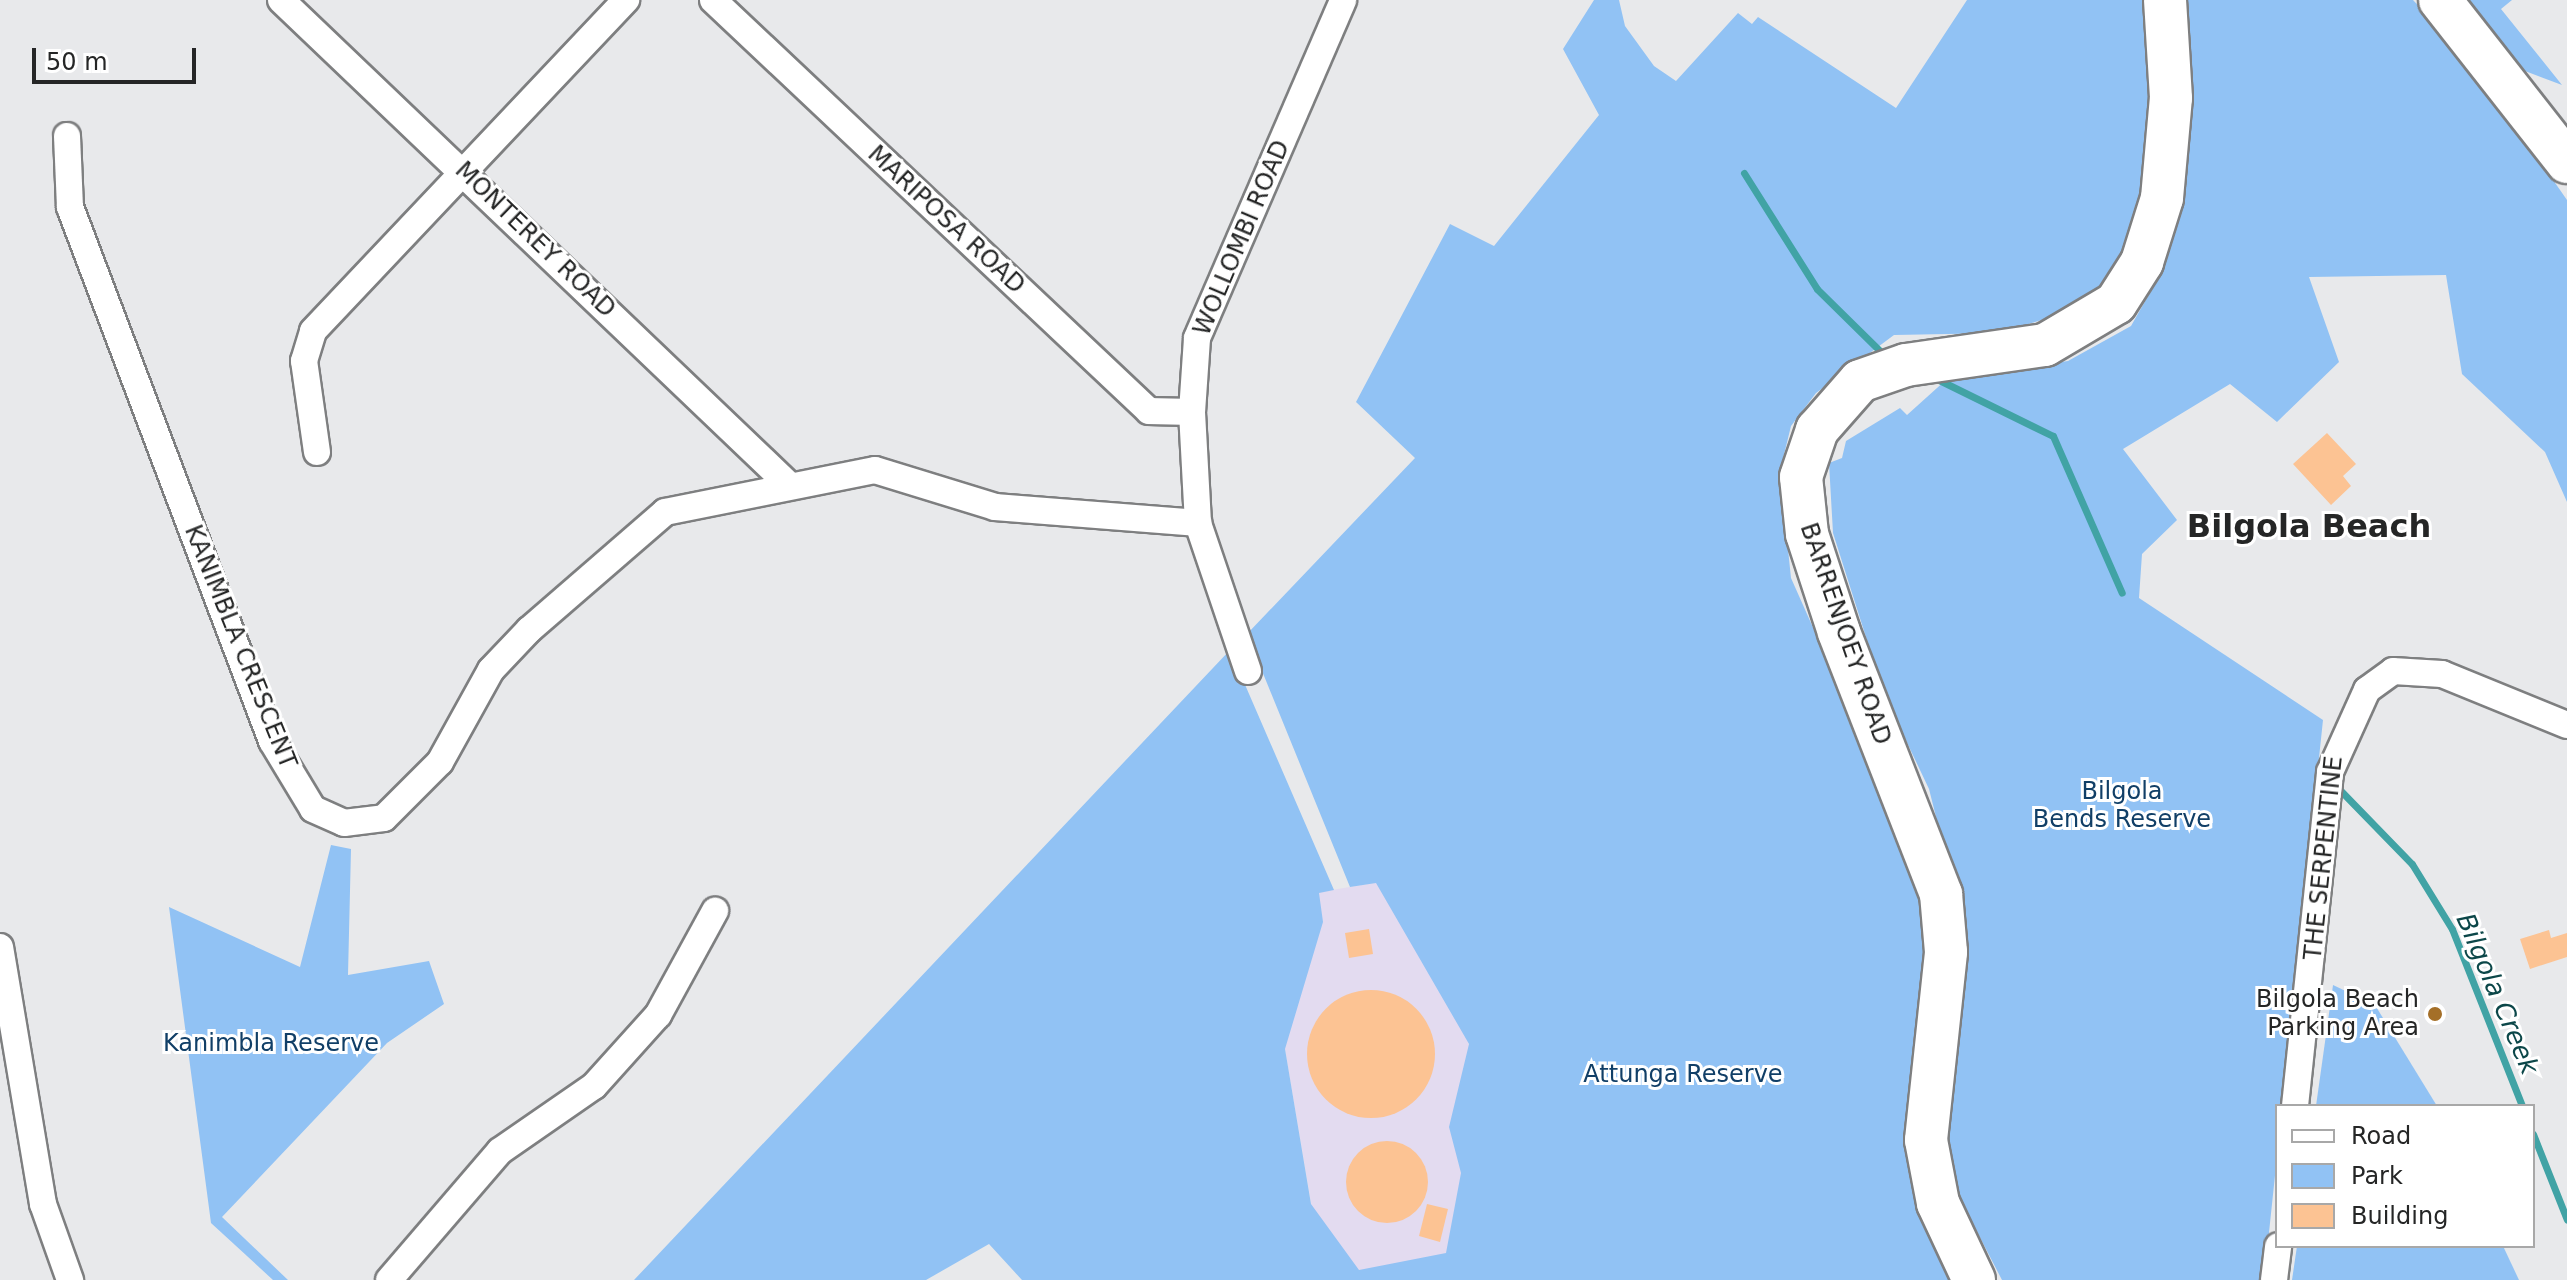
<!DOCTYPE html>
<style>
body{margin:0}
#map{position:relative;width:2567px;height:1280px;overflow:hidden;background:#e8e9eb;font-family:"DejaVu Sans",sans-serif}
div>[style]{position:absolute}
.industrial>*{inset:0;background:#e3dbf0}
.green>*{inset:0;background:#91c2f4}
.stream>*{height:7px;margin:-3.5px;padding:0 3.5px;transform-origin:3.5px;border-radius:3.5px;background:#41a3a5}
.building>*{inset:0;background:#fcc393}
.round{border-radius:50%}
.roads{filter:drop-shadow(2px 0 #7e7f80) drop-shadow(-2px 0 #7e7f80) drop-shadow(0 2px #7e7f80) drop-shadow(0 -2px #7e7f80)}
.minor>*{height:26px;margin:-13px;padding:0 13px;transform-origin:13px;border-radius:13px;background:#fff}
.primary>*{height:42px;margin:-21px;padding:0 21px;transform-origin:21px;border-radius:21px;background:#fff}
.dots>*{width:22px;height:22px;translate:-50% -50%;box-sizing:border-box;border:4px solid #fff;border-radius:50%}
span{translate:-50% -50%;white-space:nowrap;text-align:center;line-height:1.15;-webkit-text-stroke:6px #fff;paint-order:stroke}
.street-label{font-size:24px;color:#252626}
.park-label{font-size:24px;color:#113f67}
.poi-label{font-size:24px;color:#252626}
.right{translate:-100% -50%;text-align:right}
.water-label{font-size:26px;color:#0c4749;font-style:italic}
.district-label{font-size:32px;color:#252626;font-weight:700}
.legend{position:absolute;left:2275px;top:1104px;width:260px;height:144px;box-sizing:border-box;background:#fff;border:2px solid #a8a8a8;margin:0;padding:10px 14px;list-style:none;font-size:24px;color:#252626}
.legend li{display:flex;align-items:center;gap:16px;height:40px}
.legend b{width:40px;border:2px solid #a8a8a8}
.scale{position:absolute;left:32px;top:48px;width:164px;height:36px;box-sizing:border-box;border:4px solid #252626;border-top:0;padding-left:10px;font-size:24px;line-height:28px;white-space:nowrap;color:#252626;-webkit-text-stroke:6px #fff;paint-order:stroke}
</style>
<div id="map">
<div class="industrial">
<div style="clip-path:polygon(1440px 872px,1489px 1167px,1477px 1280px,1324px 1280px,1260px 902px)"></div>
</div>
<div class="green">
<div style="clip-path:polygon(1594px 0,1619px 0,1625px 26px,1654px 66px,1676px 81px,1738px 13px,1752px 24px,1758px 17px,1896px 108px,1967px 0,2144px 0,2154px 163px,2135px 231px,2106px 281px,2072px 310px,2001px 333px,1894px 335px,1816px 393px,1791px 426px,1780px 471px,1791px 578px,1907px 839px,1930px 939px,1913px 1190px,1961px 1280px,1022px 1280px,989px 1244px,926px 1280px,634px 1280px,1230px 650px,1334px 890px,1319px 893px,1323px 922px,1285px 1049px,1311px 1204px,1359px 1270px,1446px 1253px,1461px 1173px,1449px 1127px,1469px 1044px,1376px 883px,1350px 887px,1247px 634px,1415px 458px,1356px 402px,1450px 224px,1494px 246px,1599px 115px,1563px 49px)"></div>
<div style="clip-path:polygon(2182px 0,2413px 0,2469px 59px,2567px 200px,2567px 502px,2545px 452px,2462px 374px,2446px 275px,2309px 277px,2339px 362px,2277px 422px,2230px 384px,2123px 449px,2177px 520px,2142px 554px,2139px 598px,2323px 720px,2264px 1280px,2002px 1280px,1956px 1191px,1944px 1118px,1963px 924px,1929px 789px,1884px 694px,1833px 533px,1829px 463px,1842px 458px,1846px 441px,1900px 408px,1907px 415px,1947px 379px,2068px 361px,2131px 326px,2160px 275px,2177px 206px)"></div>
<div style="clip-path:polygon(2460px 0,2512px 0,2501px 9px,2562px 85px,2525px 71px)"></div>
<div style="clip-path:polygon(331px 845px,351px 849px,348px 975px,429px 961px,444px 1004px,387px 1043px,222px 1217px,288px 1280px,273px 1280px,211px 1223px,169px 907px,300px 967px)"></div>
<div style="clip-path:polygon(2333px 985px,2375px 1005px,2437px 1106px,2316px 1106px)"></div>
<div style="clip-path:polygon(2297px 1246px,2503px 1246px,2519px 1280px,2292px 1280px)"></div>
</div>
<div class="stream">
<div style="left:1744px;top:173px;width:137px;rotate:57.8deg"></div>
<div style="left:1817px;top:289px;width:88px;rotate:44.5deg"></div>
<div style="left:1937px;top:379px;width:129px;rotate:26.2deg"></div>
<div style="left:2053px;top:436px;width:171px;rotate:66.3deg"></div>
<div style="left:2340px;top:790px;width:103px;rotate:45.8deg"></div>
<div style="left:2412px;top:864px;width:76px;rotate:58.4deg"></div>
<div style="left:2452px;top:929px;width:190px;rotate:68.4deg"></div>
<div style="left:2533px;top:1134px;width:92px;rotate:68.4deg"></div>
</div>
<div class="building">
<div style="clip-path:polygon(2327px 433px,2356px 464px,2343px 476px,2351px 486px,2331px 505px,2293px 464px)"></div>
<div style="clip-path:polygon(1369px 929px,1373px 954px,1349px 958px,1345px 933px)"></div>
<div style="clip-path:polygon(2549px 930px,2551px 938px,2567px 933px,2567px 957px,2530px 969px,2520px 939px)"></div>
<div class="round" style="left:1307px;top:990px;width:128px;height:128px"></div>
<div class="round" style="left:1346px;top:1141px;width:82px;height:82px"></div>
<div style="clip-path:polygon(1427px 1204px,1448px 1209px,1440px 1242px,1419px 1236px)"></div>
</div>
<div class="roads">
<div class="minor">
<div style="left:281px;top:0;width:700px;rotate:43.67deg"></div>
<div style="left:713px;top:0;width:599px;rotate:43.31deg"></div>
<div style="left:1149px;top:411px;width:43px;rotate:1.3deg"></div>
<div style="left:67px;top:136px;width:71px;rotate:87.6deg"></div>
<div style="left:70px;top:207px;width:571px;rotate:69.28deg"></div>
<div style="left:272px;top:741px;width:79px;rotate:58.9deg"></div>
<div style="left:313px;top:809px;width:34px;rotate:24deg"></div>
<div style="left:344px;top:823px;width:40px;rotate:-7.1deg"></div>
<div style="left:384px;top:818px;width:79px;rotate:-45deg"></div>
<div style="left:440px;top:762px;width:105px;rotate:-61deg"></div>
<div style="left:491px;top:670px;width:55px;rotate:-46.5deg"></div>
<div style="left:529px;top:630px;width:180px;rotate:-40.9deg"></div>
<div style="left:665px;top:512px;width:214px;rotate:-11.3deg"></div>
<div style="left:875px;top:470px;width:126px;rotate:17.1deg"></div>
<div style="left:995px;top:507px;width:204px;rotate:4.5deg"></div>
<div style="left:317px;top:452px;width:92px;rotate:-98.1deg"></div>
<div style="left:304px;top:361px;width:31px;rotate:-73deg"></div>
<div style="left:313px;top:331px;width:456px;rotate:-46.6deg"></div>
<div style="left:1248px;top:671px;width:156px;rotate:-108.7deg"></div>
<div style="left:1198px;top:523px;width:111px;rotate:-93.1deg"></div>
<div style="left:1192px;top:412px;width:74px;rotate:-86.1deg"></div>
<div style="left:1197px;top:338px;width:368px;rotate:-66.6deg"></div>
<div style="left:0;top:947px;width:261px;rotate:80.5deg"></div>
<div style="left:43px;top:1204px;width:81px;rotate:70.4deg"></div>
<div style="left:2295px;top:1106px;width:336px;rotate:-84deg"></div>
<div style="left:2330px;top:772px;width:90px;rotate:-65.7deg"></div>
<div style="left:2367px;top:690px;width:32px;rotate:-36deg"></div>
<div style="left:2393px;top:671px;width:49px;rotate:3.5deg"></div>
<div style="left:2442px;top:674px;width:135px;rotate:22.2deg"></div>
<div style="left:389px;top:1280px;width:170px;rotate:-49.3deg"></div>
<div style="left:500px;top:1151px;width:114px;rotate:-34.7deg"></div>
<div style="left:594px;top:1086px;width:96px;rotate:-48deg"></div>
<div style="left:658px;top:1015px;width:119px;rotate:-61.3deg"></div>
<div style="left:2274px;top:1280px;width:34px;rotate:-83deg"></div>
</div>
<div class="primary">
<div style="left:2440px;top:0;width:206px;rotate:51.9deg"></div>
<div style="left:1974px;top:1280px;width:85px;rotate:-115.1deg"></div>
<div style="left:1938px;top:1203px;width:64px;rotate:-100.8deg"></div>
<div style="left:1926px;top:1140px;width:189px;rotate:-83.9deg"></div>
<div style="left:1946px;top:952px;width:58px;rotate:-94.9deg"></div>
<div style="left:1941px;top:894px;width:281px;rotate:-111.3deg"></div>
<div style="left:1839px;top:632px;width:103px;rotate:-108.1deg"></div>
<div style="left:1807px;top:534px;width:57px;rotate:-96deg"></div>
<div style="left:1801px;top:477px;width:50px;rotate:-71.2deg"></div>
<div style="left:1817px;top:430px;width:65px;rotate:-48.7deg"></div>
<div style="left:1860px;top:381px;width:49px;rotate:-19.2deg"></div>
<div style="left:1906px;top:365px;width:140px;rotate:-8.2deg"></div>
<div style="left:2045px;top:345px;width:82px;rotate:-30.6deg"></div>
<div style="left:2116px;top:303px;width:49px;rotate:-57.6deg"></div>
<div style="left:2142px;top:262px;width:67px;rotate:-72.6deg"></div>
<div style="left:2162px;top:198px;width:100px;rotate:-84.9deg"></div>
<div style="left:2171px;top:98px;width:98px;rotate:-93.5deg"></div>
</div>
</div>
<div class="dots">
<div style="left:2435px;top:1014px;background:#a46f28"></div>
</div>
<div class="street-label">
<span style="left:946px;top:220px;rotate:43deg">MARIPOSA ROAD</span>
<span style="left:1242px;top:238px;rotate:-67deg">WOLLOMBI ROAD</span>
<span style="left:535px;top:240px;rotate:44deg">MONTEREY ROAD</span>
<span style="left:1845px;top:634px;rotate:71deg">BARRENJOEY ROAD</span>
<span style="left:240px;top:647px;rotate:68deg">KANIMBLA CRESCENT</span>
<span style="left:2324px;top:858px;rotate:-84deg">THE SERPENTINE</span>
</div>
<div class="park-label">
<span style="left:2122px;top:806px">Bilgola<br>Bends Reserve</span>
<span style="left:271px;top:1044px">Kanimbla Reserve</span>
<span style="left:1683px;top:1075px">Attunga Reserve</span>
</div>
<div class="poi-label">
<span class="right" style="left:2419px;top:1014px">Bilgola Beach<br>Parking Area</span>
</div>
<div class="water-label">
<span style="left:2497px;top:994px;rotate:67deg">Bilgola Creek</span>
</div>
<div class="district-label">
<span style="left:2309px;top:526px">Bilgola Beach</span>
</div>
<ul class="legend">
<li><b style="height:10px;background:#fff"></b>Road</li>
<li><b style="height:22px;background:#91c2f4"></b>Park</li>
<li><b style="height:22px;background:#fcc393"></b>Building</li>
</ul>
<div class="scale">50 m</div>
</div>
